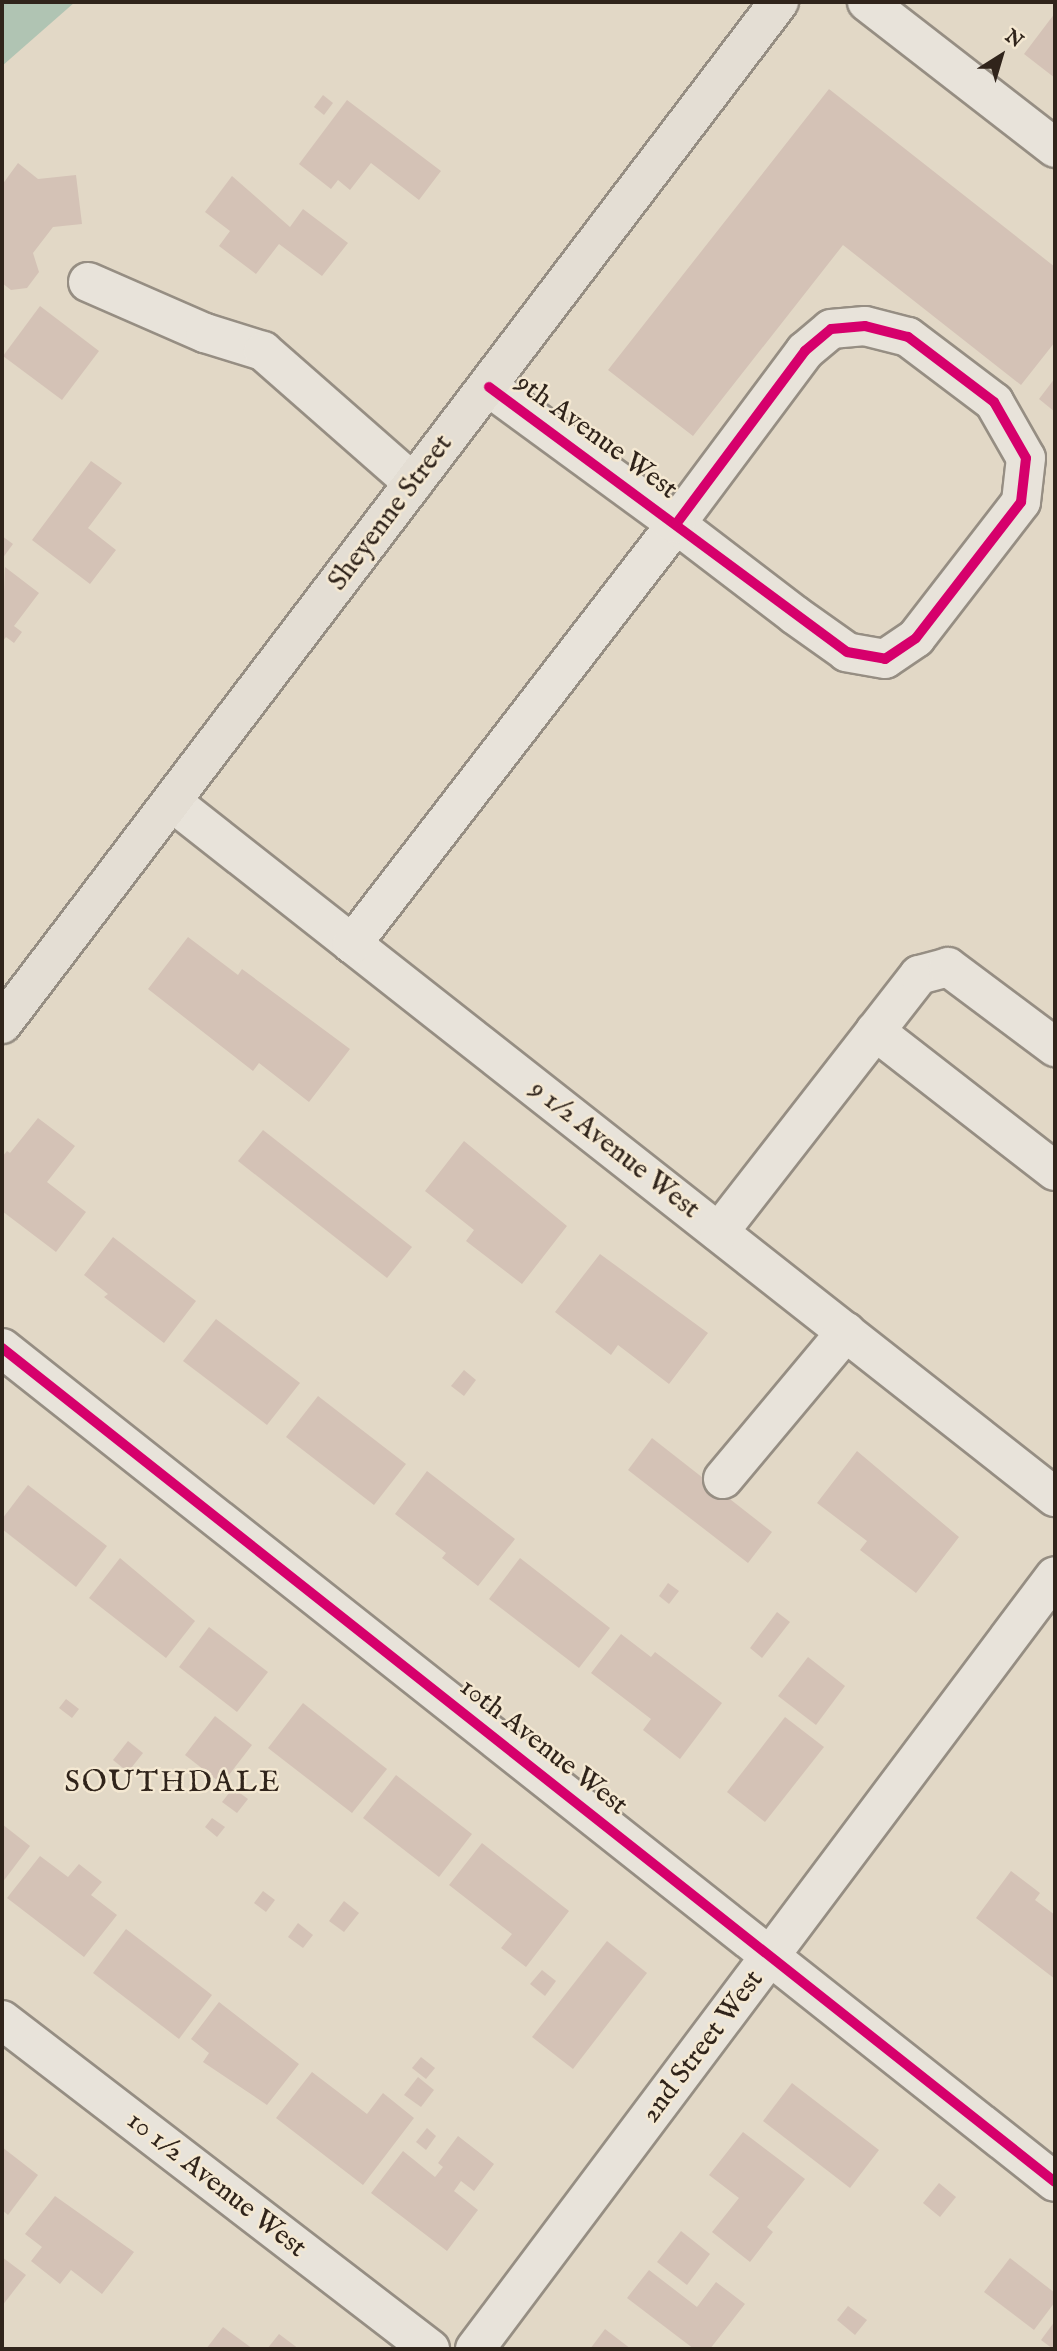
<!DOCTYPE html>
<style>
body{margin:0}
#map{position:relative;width:1057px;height:2351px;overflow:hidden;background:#e2d8c6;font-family:"IM FELL English",serif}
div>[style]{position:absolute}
.water>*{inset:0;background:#b0c4b3}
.building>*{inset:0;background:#d4c2b6}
.roads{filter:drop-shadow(2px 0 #968e83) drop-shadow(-2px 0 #968e83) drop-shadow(0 2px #968e83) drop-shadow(0 -2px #968e83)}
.minor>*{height:38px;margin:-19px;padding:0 19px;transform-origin:19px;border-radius:19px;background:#e8e3da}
.major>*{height:38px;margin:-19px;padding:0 19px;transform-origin:19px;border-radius:19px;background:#e4ded4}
.cycleway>*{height:10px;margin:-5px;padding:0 5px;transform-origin:5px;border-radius:5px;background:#d6006c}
span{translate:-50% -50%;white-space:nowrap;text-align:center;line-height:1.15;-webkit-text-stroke:5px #f4e8d2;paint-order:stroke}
.street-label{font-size:28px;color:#30241b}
.neighbourhood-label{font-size:30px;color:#30241b;letter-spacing:2px}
.frame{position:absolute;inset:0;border:4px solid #30241b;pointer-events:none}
.north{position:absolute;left:966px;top:21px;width:70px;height:70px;-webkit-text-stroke:5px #f4e8d2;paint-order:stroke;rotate:37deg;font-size:19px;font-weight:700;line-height:28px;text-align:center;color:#30241b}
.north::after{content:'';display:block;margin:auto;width:24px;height:32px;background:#30241b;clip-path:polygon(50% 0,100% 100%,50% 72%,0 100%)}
</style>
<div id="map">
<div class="water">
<div style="clip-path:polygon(2px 2px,75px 2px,2px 66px)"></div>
</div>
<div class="building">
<div style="clip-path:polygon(1055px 13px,1055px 78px,1024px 54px)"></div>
<div style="clip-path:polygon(829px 89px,1055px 267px,1055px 342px,1021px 385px,843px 245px,693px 436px,608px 370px)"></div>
<div style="clip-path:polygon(323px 95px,333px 103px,324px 115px,314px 107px)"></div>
<div style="clip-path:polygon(347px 100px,441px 171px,419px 200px,371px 163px,350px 190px,338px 180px,331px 189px,299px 164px)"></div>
<div style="clip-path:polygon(18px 163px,38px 179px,76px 175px,82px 224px,53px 227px,33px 253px,39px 272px,27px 288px,11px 290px,2px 283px,2px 185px)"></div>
<div style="clip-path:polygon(232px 176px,290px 227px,303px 209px,348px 243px,322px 276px,279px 244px,256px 274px,219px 246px,230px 231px,205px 212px)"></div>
<div style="clip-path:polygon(40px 306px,99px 351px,62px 400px,3px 356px)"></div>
<div style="clip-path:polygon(1055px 378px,1055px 412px,1039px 399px)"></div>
<div style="clip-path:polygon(91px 461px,122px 483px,88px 528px,116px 550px,90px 584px,32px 540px)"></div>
<div style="clip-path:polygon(2px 536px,13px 544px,2px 559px)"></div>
<div style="clip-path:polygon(5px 567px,39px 593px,14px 626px,22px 632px,14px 643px,6px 637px,2px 642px)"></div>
<div style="clip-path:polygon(188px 937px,238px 975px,242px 969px,350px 1049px,309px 1102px,259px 1063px,253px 1071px,148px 989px)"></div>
<div style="clip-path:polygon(38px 1118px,75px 1146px,47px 1182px,86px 1212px,56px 1252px,2px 1211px,2px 1157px,7px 1151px,10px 1153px)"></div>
<div style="clip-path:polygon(263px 1130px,412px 1247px,387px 1278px,238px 1161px)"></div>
<div style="clip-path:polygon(464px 1141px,567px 1226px,522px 1284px,466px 1241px,474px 1230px,425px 1191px)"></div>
<div style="clip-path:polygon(113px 1237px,196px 1301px,164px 1343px,104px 1297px,108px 1294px,84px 1275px)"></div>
<div style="clip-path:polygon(600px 1254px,708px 1333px,669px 1384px,618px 1345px,611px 1355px,555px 1312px)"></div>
<div style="clip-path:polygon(216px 1319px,300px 1383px,267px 1425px,183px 1361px)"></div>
<div style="clip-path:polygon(464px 1370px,476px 1380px,464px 1396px,451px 1386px)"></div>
<div style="clip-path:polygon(318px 1396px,406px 1464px,374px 1505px,286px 1437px)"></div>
<div style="clip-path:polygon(652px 1438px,772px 1532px,748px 1563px,628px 1470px)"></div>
<div style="clip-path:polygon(857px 1451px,959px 1537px,916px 1593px,860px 1550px,867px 1541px,817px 1503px)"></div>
<div style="clip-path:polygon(427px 1471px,515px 1539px,478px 1586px,442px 1558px,446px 1553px,395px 1514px)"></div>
<div style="clip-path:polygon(28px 1485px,107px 1546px,76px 1587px,2px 1529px,2px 1519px)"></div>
<div style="clip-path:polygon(120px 1558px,195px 1621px,166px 1658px,89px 1598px)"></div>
<div style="clip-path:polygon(520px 1558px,610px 1628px,579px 1668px,489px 1599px)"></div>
<div style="clip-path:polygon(668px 1583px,679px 1591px,669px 1604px,659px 1596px)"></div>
<div style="clip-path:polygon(777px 1612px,790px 1622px,762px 1658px,750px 1648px)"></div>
<div style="clip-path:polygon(209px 1627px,268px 1672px,237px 1712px,179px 1667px)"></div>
<div style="clip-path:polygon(621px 1634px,651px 1657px,655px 1652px,722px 1703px,680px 1759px,643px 1730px,651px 1719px,591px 1673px)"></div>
<div style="clip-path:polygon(808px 1657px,845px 1686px,816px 1725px,778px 1696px)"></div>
<div style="clip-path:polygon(66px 1699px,79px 1709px,72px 1718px,59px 1708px)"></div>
<div style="clip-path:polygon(303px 1703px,387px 1769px,352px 1813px,268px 1748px)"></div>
<div style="clip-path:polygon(215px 1716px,252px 1745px,222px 1784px,185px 1755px)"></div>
<div style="clip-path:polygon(785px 1717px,824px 1747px,765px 1822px,727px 1792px)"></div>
<div style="clip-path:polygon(128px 1741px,143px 1753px,128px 1772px,113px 1760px)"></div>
<div style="clip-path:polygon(396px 1775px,472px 1834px,439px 1877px,363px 1818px)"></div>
<div style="clip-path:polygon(233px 1788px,248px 1799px,237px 1813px,222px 1802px)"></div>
<div style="clip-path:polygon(212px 1818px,225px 1827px,217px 1837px,205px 1827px)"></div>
<div style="clip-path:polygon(2px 1824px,30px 1846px,2px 1883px)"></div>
<div style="clip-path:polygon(482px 1843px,569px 1911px,526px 1967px,501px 1948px,512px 1934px,449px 1885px)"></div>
<div style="clip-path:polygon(40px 1856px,68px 1877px,79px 1864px,102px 1882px,91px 1895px,117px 1915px,84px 1957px,7px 1898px)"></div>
<div style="clip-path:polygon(1011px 1871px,1040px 1893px,1035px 1900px,1055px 1915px,1055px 1979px,976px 1918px)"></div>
<div style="clip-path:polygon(263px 1891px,275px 1900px,266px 1912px,254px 1903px)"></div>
<div style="clip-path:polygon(344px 1901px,359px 1913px,344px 1932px,329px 1921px)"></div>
<div style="clip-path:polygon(298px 1923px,313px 1935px,303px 1948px,288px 1937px)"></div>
<div style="clip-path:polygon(126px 1929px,212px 1995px,179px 2039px,93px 1973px)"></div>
<div style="clip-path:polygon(607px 1941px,647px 1973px,573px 2069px,532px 2037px)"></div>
<div style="clip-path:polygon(542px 1970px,556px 1981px,545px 1996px,530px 1984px)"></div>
<div style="clip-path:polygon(219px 2002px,299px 2064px,267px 2105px,203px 2062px,209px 2053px,191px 2039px)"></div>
<div style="clip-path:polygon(421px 2057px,435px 2068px,426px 2079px,412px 2068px)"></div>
<div style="clip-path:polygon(312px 2072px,367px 2114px,383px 2093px,414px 2118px,363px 2185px,276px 2118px)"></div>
<div style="clip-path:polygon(418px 2077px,434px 2090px,421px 2107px,404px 2095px)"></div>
<div style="clip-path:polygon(792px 2083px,879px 2150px,850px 2188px,763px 2121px)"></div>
<div style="clip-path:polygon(427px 2128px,436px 2136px,426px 2150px,416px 2142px)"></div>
<div style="clip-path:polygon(743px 2132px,805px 2179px,767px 2227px,773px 2232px,750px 2262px,712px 2232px,739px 2198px,709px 2175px)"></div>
<div style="clip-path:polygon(458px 2136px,494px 2164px,474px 2191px,461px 2181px,454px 2191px,478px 2210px,447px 2251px,371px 2193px,403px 2151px,435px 2177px,443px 2167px,438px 2163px)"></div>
<div style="clip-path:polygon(2px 2147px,38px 2175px,8px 2215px,2px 2210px)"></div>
<div style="clip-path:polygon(939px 2183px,956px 2197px,940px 2217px,923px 2203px)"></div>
<div style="clip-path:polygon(55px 2196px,134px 2252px,102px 2294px,71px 2270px,60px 2284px,31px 2261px,42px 2247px,25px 2234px)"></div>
<div style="clip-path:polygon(681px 2231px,710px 2254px,687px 2285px,657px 2262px)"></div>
<div style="clip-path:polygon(2px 2257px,26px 2275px,2px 2306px)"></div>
<div style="clip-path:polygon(1010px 2258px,1055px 2293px,1055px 2302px,1034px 2330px,984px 2292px)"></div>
<div style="clip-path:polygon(649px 2270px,697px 2307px,716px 2282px,745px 2304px,710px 2349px,694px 2349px,627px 2298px)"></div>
<div style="clip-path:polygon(848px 2306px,867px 2320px,855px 2335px,837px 2320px)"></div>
<div style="clip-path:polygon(1055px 2321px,1055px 2349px,1053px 2349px,1041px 2340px)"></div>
<div style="clip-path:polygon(223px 2327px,253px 2349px,206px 2349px)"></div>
<div style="clip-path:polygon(605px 2329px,631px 2349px,590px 2349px)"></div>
<div style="clip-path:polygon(279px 2334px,299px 2349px,267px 2349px)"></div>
</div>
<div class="roads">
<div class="minor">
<div style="left:867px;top:2px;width:238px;rotate:37.8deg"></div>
<div style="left:88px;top:282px;width:128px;rotate:23.6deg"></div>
<div style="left:205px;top:333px;width:61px;rotate:17.2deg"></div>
<div style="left:263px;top:351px;width:200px;rotate:41.3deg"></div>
<div style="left:172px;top:802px;width:1124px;rotate:38.21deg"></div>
<div style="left:352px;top:944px;width:530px;rotate:-52.35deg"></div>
<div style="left:676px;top:524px;width:216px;rotate:-53.3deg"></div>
<div style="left:805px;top:351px;width:34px;rotate:-40deg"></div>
<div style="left:831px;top:329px;width:34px;rotate:-5deg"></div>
<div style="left:865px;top:326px;width:44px;rotate:14.3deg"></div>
<div style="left:908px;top:337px;width:108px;rotate:37.1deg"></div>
<div style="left:994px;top:402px;width:64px;rotate:60.3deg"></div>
<div style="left:1026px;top:458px;width:44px;rotate:96.5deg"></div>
<div style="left:1021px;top:502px;width:172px;rotate:127.7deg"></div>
<div style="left:916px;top:638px;width:37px;rotate:146deg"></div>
<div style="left:885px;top:659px;width:39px;rotate:-170deg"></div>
<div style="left:847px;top:652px;width:64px;rotate:-144.6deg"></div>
<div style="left:795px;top:615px;width:150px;rotate:-142.6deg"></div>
<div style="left:676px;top:524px;width:232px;rotate:-143.8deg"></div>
<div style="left:875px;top:1031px;width:228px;rotate:37.9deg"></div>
<div style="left:719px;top:1232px;width:326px;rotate:-52.1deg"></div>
<div style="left:919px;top:975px;width:30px;rotate:-15deg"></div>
<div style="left:948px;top:967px;width:134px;rotate:36.8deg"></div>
<div style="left:2px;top:1348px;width:1343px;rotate:38.38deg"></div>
<div style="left:723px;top:1479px;width:192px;rotate:-50.1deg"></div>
<div style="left:2px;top:2020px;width:540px;rotate:37.55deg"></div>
<div style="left:475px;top:2349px;width:966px;rotate:-53.12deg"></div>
</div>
<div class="major">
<div style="left:2px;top:1024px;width:1284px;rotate:-52.76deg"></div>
</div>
</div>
<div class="cycleway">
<div style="left:489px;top:387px;width:445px;rotate:36.5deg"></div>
<div style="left:847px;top:652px;width:39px;rotate:10deg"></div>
<div style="left:885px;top:659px;width:37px;rotate:-34deg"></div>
<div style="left:916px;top:638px;width:172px;rotate:-52.3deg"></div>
<div style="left:1021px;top:502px;width:44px;rotate:-83.5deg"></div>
<div style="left:1026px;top:458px;width:64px;rotate:-119.7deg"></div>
<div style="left:994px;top:402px;width:108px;rotate:-142.9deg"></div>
<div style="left:908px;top:337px;width:44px;rotate:-165.7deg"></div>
<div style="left:865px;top:326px;width:34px;rotate:175deg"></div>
<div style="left:831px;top:329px;width:34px;rotate:140deg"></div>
<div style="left:805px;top:351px;width:216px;rotate:126.7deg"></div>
<div style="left:2px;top:1348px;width:1343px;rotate:38.38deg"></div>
</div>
<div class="street-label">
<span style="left:596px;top:437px;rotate:36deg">9th Avenue West</span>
<span style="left:391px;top:513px;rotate:-53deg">Sheyenne Street</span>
<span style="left:614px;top:1150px;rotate:38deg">9 1/2 Avenue West</span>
<span style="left:543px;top:1747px;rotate:38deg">10th Avenue West</span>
<span style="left:703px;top:2047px;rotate:-53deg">2nd Street West</span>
<span style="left:216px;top:2185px;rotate:38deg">10 1/2 Avenue West</span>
</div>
<div class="neighbourhood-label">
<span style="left:173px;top:1783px">SOUTHDALE</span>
</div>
<div class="frame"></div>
<div class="north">N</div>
</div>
